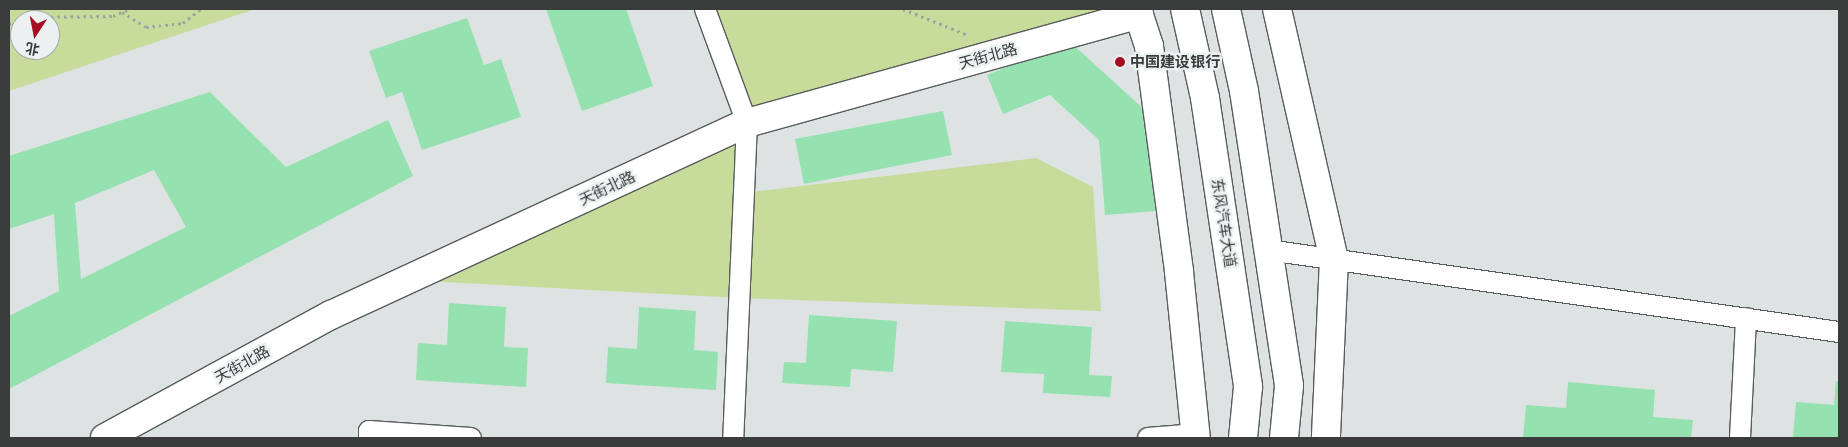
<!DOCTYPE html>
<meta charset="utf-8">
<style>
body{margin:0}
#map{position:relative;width:1848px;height:447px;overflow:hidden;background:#dde3e3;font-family:"Public Sans","Noto Sans SC",sans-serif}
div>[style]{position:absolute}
.green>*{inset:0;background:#c7db9b}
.building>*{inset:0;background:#95e1b0}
.path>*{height:3px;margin-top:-1.5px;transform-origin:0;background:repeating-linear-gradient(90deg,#9da2a2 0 2.5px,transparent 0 6.5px)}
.roads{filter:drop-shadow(1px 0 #575c5c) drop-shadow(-1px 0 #575c5c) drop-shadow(0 1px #575c5c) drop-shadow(0 -1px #575c5c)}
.street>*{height:20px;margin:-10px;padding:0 10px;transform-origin:10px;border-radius:10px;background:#fff}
.secondary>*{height:28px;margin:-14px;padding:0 14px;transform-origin:14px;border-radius:14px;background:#fff}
.primary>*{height:28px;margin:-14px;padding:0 14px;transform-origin:14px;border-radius:14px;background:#fff}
.dots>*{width:14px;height:14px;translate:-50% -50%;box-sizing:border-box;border:2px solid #eaf1f0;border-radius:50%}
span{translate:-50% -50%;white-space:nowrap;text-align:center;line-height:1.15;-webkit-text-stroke:4.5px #eaf1f0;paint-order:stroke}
.street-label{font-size:15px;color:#3a3c3c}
.poi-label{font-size:15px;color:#3a3c3c;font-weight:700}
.left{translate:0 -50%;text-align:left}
.frame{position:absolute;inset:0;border:10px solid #3a3c3c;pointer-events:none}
.north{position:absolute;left:10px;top:10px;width:50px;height:50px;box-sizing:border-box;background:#eaf1f0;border:1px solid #a4a9a8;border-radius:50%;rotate:191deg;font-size:14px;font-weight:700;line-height:20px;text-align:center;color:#3a3c3c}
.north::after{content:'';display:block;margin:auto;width:18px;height:22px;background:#a50c23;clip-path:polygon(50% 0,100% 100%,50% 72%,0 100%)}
</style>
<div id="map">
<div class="green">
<div style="clip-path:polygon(evenodd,9px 9px,255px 9px,9px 91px,9px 9px,20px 20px,50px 20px,50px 50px,20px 50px,20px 20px)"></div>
<div style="clip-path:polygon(705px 9px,1137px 9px,747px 123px,744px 193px,1036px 158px,1093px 187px,1101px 311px,739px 298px,406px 280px,747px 123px)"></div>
</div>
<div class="building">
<div style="clip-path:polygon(546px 9px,626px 9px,653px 86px,582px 111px)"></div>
<div style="clip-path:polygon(467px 18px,484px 65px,501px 59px,521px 117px,422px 150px,402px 92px,386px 98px,369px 51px)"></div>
<div style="clip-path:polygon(1069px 41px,1147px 112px,1155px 211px,1105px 215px,1099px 140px,1050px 95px,1003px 114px,987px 75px)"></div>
<div style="clip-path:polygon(evenodd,210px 92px,286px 167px,388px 120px,413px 176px,9px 389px,9px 316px,59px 291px,54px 214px,9px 229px,9px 156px,210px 92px,154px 170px,186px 227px,81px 279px,75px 203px,154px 170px)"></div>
<div style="clip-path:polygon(943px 111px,952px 155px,804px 184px,795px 139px)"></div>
<div style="clip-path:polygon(449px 303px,506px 307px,504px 347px,528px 348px,526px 387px,416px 380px,418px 343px,447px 345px)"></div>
<div style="clip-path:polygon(639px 307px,696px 311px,694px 350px,718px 352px,716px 390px,606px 383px,608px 347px,637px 349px)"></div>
<div style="clip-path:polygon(809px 315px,897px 321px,893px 372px,851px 369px,850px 387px,782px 383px,784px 362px,806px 363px)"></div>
<div style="clip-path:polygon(1005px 321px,1092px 327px,1089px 375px,1112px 376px,1110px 397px,1043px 393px,1044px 374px,1001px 372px)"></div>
<div style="clip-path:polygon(1836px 381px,1839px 381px,1839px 438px,1793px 438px,1796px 402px,1834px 405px)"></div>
<div style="clip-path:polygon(1568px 382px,1655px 390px,1653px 417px,1693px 420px,1691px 438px,1523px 438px,1526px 405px,1566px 408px)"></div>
</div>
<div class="path">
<div style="left:903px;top:9px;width:70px;rotate:21.8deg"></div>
<div style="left:122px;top:12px;width:28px;rotate:32deg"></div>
<div style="left:146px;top:27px;width:37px;rotate:-6deg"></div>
<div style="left:183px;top:23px;width:23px;rotate:-38deg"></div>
<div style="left:9px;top:24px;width:17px;rotate:-24deg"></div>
<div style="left:25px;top:17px;width:88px;rotate:-0.7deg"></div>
<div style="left:113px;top:16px;width:17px;rotate:-24deg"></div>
</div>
<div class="roads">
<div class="street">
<div style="left:705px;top:9px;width:121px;rotate:69.8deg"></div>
<div style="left:747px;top:123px;width:315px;rotate:92.5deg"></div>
<div style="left:1268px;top:250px;width:577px;rotate:8.17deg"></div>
<div style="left:369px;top:438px;width:7px;rotate:-90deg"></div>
<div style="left:369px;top:431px;width:102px;rotate:3.9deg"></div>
<div style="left:1148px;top:438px;width:49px;rotate:-4.7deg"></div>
<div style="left:1740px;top:438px;width:120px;rotate:-87.1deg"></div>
</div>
<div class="secondary">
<div style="left:1137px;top:9px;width:39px;rotate:72deg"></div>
<div style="left:1149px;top:46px;width:228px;rotate:82.4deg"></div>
<div style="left:1179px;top:272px;width:167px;rotate:84.2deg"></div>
<div style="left:1277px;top:9px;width:256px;rotate:77.2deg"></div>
<div style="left:1334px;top:259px;width:179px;rotate:92.6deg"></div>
<div style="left:105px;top:438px;width:257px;rotate:-28.6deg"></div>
<div style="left:331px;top:315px;width:458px;rotate:-24.8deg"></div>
<div style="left:747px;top:123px;width:407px;rotate:-15.5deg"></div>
</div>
<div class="primary">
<div style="left:1185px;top:9px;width:91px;rotate:77.3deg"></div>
<div style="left:1205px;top:98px;width:292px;rotate:81.5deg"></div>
<div style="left:1248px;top:387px;width:51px;rotate:95.6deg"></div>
<div style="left:1226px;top:9px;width:84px;rotate:77.6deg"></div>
<div style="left:1244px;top:91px;width:298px;rotate:81.3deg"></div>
<div style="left:1289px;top:386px;width:52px;rotate:95.5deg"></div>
</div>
</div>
<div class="dots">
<div style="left:1120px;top:62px;background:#a50c23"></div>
</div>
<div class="street-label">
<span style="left:988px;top:56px;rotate:-15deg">天街北路</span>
<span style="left:607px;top:188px;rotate:-25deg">天街北路</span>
<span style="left:1224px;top:223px;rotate:81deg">东风汽车大道</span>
<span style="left:242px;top:364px;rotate:-29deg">天街北路</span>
</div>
<div class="poi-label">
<span class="left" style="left:1130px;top:62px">中国建设银行</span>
</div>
<div class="frame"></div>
<div class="north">北</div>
</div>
